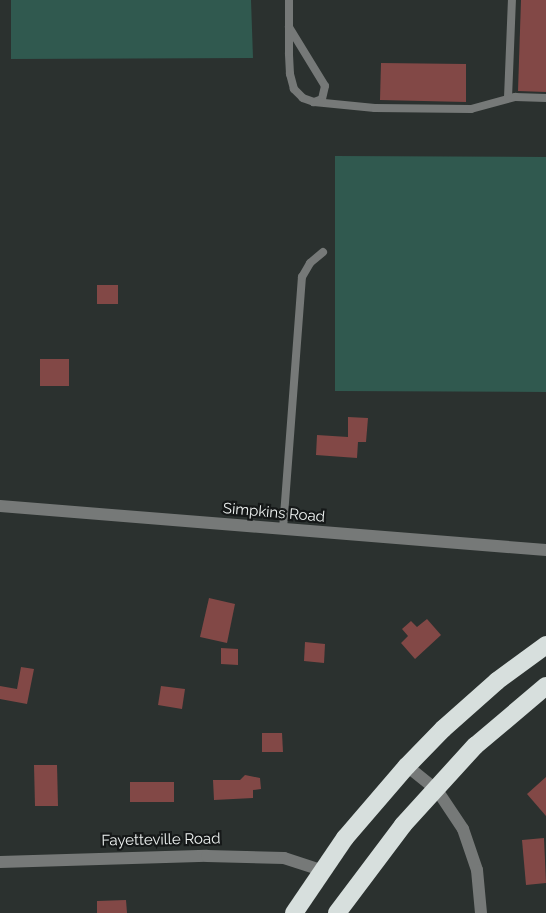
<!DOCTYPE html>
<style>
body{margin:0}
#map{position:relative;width:546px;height:913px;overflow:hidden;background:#2b312f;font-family:Raleway,sans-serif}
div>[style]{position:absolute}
.green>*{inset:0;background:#30594f}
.building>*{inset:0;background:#824846}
.lane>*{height:8px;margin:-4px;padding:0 4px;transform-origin:4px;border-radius:4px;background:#767978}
.street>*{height:12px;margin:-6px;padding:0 6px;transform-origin:6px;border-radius:6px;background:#767978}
.highway>*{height:18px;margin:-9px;padding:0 9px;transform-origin:9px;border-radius:9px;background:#d7dfdd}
span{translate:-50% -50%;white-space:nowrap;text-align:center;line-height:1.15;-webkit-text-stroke:4.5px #151818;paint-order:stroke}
.street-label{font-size:15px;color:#eef2f1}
</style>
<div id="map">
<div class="green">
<div style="clip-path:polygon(11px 0,251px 0,253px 58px,11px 59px)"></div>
<div style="clip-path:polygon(335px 156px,546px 157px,546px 392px,335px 391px)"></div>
</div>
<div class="building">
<div style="clip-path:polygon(521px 0,546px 0,546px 92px,518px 91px)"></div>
<div style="clip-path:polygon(381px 63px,466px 64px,466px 102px,380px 100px)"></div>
<div style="clip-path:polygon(97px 285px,118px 285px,118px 304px,97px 304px)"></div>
<div style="clip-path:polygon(40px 359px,69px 359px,69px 386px,40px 386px)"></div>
<div style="clip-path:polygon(348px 417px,368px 418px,366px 442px,358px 442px,357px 458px,316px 455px,317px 435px,348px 437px)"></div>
<div style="clip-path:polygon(209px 598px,235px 604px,227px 643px,200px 637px)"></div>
<div style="clip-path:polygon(427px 619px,441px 635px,415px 659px,401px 643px,408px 636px,402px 629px,411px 621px,417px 627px)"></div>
<div style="clip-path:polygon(305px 642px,325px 644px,324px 663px,304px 661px)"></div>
<div style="clip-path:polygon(221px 648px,238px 649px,238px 665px,221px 664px)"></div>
<div style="clip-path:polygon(21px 667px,34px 669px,27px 704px,0 699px,0 686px,17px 689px)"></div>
<div style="clip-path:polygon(161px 686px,185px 689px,182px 709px,158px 705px)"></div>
<div style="clip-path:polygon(262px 733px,282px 733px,283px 752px,262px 752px)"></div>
<div style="clip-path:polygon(34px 765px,57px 765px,58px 806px,35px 806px)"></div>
<div style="clip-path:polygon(245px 775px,260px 778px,261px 789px,253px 790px,253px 798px,214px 800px,213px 780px,240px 780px)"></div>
<div style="clip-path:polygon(546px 777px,546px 816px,527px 794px)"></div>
<div style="clip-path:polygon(130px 782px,174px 782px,174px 802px,130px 802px)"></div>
<div style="clip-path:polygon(544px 838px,546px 883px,526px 885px,522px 840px)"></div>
<div style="clip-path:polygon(126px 900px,127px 913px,97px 913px,97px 901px)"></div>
</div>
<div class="lane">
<div style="left:289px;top:27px;width:69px;rotate:58.6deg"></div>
<div style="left:325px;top:86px;width:13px;rotate:103deg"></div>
<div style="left:322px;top:99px;width:9px;rotate:159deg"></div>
<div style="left:314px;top:102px;width:12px;rotate:-160deg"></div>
<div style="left:303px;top:98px;width:13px;rotate:-135deg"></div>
<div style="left:294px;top:89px;width:16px;rotate:-105deg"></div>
<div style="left:290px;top:74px;width:21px;rotate:-93deg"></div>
<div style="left:289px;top:53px;width:53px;rotate:-90deg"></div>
<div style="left:508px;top:98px;width:98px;rotate:-87.7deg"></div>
<div style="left:314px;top:102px;width:61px;rotate:5.6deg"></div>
<div style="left:375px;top:108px;width:96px;rotate:0.6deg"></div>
<div style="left:471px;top:109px;width:46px;rotate:-15.3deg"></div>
<div style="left:515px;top:97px;width:31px;rotate:2deg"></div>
<div style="left:283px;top:529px;width:253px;rotate:-85.7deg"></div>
<div style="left:302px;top:277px;width:16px;rotate:-60deg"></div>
<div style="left:310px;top:263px;width:17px;rotate:-40deg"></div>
</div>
<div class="street">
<div style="left:0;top:506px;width:548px;rotate:4.61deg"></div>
<div style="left:407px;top:766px;width:38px;rotate:39deg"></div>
<div style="left:437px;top:790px;width:47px;rotate:56.3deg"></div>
<div style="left:463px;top:829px;width:43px;rotate:71.1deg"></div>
<div style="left:477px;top:870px;width:43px;rotate:84.7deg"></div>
<div style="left:0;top:862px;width:207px;rotate:-1.7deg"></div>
<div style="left:207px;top:856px;width:77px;rotate:1.5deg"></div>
<div style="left:284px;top:858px;width:40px;rotate:18deg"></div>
</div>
<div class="highway">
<div style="left:294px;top:913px;width:91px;rotate:-55.8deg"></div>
<div style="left:345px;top:838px;width:95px;rotate:-49.3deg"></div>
<div style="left:407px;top:766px;width:52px;rotate:-45.8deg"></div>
<div style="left:443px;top:729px;width:72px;rotate:-41.6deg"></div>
<div style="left:497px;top:681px;width:61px;rotate:-36.3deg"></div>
<div style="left:337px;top:913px;width:110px;rotate:-53.1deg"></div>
<div style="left:403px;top:825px;width:107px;rotate:-47.7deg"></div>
<div style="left:475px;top:746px;width:93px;rotate:-40.2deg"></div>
</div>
<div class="street-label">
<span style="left:274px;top:513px;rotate:5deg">Simpkins Road</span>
<span style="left:161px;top:840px;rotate:-1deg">Fayetteville Road</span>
</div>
</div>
